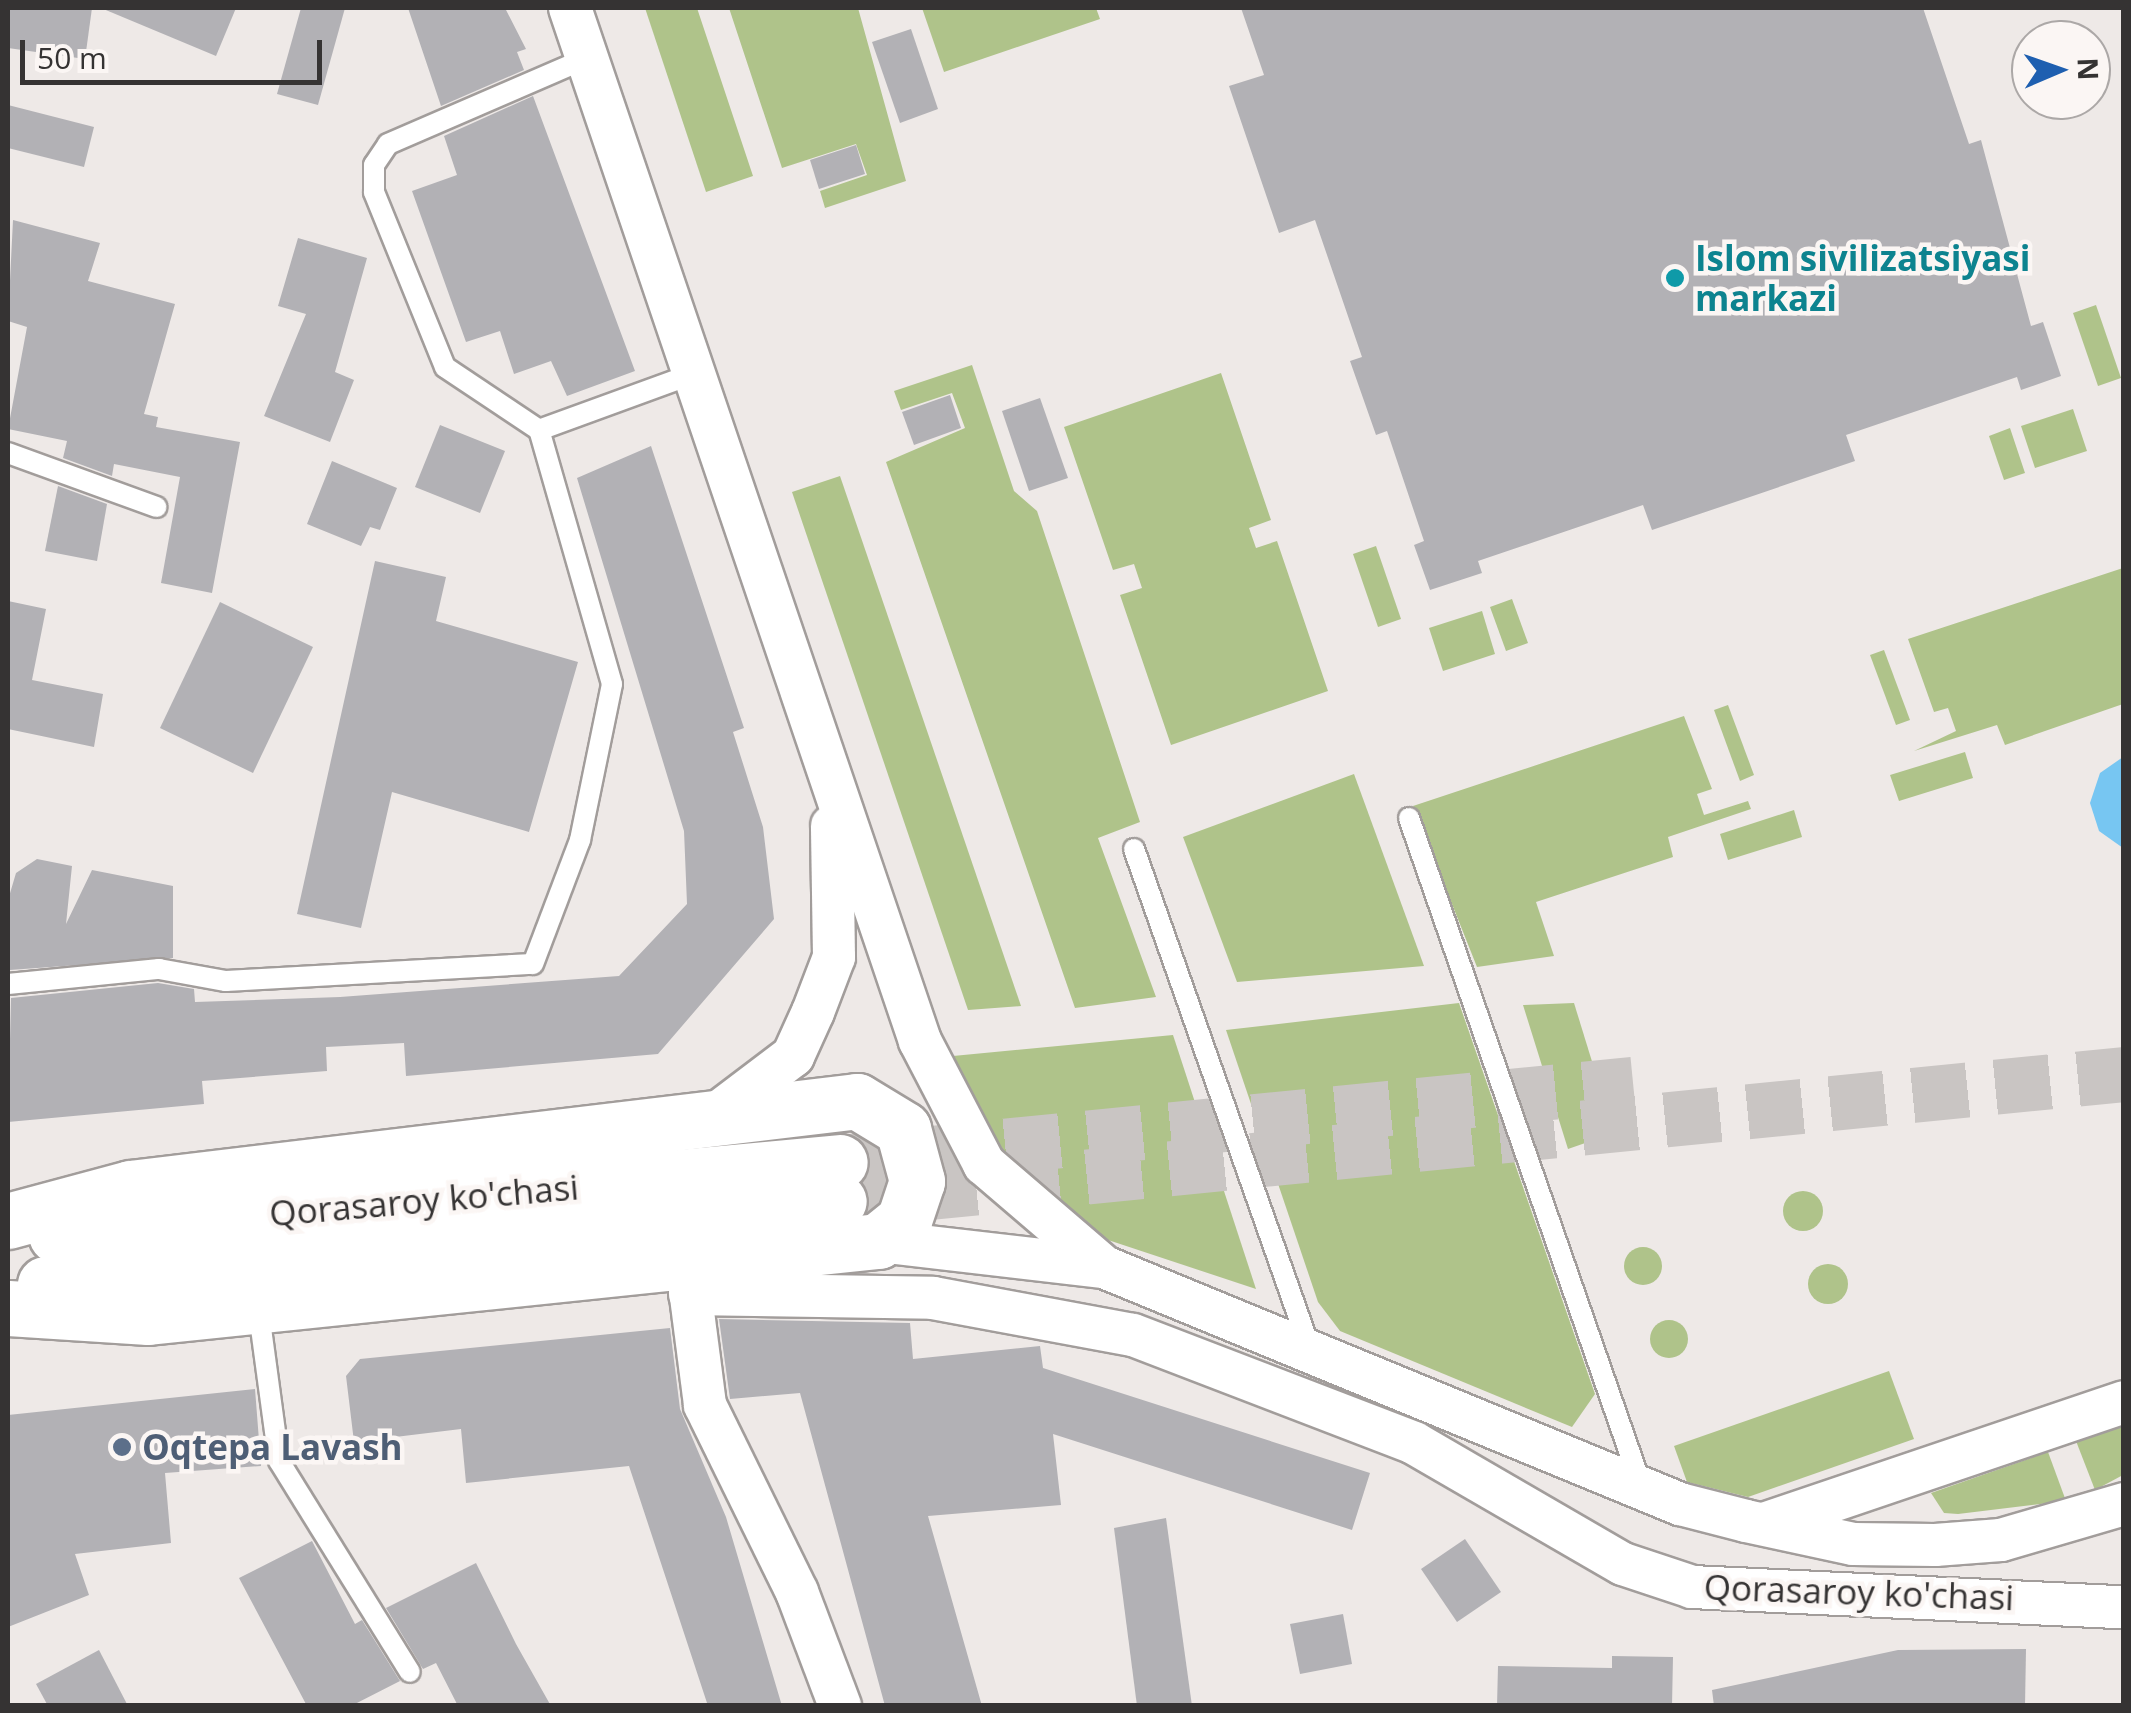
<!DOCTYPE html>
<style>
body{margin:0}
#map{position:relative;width:2131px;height:1713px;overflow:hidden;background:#eee9e7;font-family:"Open Sans",sans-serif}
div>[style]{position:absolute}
.green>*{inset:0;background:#afc38a}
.round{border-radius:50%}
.water>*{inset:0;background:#77c6f2}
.building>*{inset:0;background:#b2b1b5}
.secondary-tunnel>*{height:55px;margin-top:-27.5px;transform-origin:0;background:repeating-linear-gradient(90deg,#c9c5c3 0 55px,transparent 0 83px)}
.roads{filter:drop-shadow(2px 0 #a29d9b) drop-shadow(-2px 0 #a29d9b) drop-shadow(0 2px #a29d9b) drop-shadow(0 -2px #a29d9b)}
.service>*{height:20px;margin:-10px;padding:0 10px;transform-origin:10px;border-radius:10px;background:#fff}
.minor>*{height:42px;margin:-21px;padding:0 21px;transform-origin:21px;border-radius:21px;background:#fff}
.secondary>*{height:55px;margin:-27.5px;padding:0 27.5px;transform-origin:27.5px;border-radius:27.5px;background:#fff}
.dots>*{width:28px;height:28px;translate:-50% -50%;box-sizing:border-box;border:5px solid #fbf6f4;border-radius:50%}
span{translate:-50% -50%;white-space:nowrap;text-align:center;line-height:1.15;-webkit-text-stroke:9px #fbf6f4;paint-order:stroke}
.culture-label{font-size:35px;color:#0d838f;font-weight:700}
.left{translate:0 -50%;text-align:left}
.street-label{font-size:35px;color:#353333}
.service-label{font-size:35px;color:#4e5e75;font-weight:700}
.frame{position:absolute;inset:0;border:10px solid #353333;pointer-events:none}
.north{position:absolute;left:2011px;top:20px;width:100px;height:100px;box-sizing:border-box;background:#fbf6f4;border:2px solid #aca8a7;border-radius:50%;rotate:88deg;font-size:28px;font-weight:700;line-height:40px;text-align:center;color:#353333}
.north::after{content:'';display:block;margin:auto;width:35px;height:45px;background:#1e5fb0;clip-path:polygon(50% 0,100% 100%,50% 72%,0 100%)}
.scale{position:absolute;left:20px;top:40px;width:302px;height:45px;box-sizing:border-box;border:5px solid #353333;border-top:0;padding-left:12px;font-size:30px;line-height:35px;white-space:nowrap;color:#353333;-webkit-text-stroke:8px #fbf6f4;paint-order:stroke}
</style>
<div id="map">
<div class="green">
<div style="clip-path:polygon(645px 8px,697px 8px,753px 176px,706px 192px)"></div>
<div style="clip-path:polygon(729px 8px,858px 8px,906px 181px,825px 208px,820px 191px,867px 175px,856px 144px,782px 168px)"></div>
<div style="clip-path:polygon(922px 8px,1096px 8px,1100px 19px,944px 72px)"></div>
<div style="clip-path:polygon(2096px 305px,2121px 378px,2098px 386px,2073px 313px)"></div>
<div style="clip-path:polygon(972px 365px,1014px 491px,1037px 511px,1140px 822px,1098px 838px,1156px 997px,1075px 1008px,886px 462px,965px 428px,952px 393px,901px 410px,894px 391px)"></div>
<div style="clip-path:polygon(1221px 373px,1271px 520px,1249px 528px,1256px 548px,1277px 541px,1328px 691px,1171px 745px,1120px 595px,1142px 588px,1134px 564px,1113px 570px,1064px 427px)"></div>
<div style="clip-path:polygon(2073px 409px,2087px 451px,2035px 468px,2021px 426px)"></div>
<div style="clip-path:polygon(2010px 428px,2025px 473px,2004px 480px,1989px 436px)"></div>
<div style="clip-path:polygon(840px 476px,1021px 1006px,968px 1010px,792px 492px)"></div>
<div style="clip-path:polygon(1376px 546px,1401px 619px,1378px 627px,1353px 554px)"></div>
<div style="clip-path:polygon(2123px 568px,2123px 704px,2005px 745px,1997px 725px,1914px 751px,1956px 731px,1948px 708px,1934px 712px,1908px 639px)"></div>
<div style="clip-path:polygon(1512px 599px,1528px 643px,1506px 651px,1490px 607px)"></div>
<div style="clip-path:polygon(1482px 611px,1495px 654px,1443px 671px,1429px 628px)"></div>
<div style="clip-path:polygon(1884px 650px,1910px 720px,1896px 725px,1870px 655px)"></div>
<div style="clip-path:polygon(1728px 705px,1754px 775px,1740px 781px,1714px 710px)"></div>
<div style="clip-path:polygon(1684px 716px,1712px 789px,1697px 794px,1704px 815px,1748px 801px,1751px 809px,1668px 837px,1673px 857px,1536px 902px,1554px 956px,1477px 967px,1413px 806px)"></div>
<div style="clip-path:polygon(1965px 752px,1973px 778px,1899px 801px,1890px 775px)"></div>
<div style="clip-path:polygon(1354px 774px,1424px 966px,1237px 982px,1183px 837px)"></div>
<div style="clip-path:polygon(1794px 810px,1802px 837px,1728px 860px,1720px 834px)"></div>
<div style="clip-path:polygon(1459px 1003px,1595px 1394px,1572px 1427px,1340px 1331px,1318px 1302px,1226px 1030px)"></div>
<div style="clip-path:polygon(1574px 1003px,1614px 1133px,1568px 1149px,1523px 1005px)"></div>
<div style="clip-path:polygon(1173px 1035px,1256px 1289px,1096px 1236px,1015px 1177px,953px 1056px)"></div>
<div class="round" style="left:1783px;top:1191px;width:40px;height:40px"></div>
<div class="round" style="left:1624px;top:1247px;width:38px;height:38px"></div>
<div class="round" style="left:1808px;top:1264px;width:40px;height:40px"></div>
<div class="round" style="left:1650px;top:1320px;width:38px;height:38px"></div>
<div style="clip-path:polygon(1889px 1371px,1914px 1439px,1748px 1497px,1687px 1482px,1674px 1446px)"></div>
<div style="clip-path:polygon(2123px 1425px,2123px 1475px,2095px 1490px,2076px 1441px)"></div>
<div style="clip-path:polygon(2048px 1452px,2066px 1501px,1958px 1514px,1944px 1513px,1931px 1493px)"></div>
</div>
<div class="water">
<div style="clip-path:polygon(2123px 757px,2123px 848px,2099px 831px,2090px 803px,2100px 773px)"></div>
</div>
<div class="building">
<div style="clip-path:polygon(10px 8px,92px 8px,85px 59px,8px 48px)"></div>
<div style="clip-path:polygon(101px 8px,236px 8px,216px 56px)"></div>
<div style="clip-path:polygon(301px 8px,345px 8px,318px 105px,277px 94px)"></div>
<div style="clip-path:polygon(408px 8px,505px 8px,526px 49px,517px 52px,524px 70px,441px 106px)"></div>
<div style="clip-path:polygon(1241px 8px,1923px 8px,1969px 144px,1981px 140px,2031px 326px,2043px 322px,2061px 376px,2021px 390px,2017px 377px,1846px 435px,1855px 461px,1744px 499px,1652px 530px,1643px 505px,1478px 561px,1482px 573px,1430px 590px,1414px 545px,1424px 541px,1387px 431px,1376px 435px,1350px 361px,1362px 357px,1315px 220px,1279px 233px,1229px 86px,1264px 75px)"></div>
<div style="clip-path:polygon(911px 29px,938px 109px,900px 123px,872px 42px)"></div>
<div style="clip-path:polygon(533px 96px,635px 371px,567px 396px,551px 361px,514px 374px,500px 331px,466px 342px,412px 191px,457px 175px,444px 136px)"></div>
<div style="clip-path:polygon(8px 105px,94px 127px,84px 167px,8px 148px)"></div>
<div style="clip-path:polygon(856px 145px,865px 174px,819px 189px,810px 160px)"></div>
<div style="clip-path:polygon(13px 220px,100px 243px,88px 281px,175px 304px,144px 414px,158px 417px,156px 427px,240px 442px,212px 593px,161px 583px,180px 477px,114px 464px,112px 476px,63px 458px,67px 441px,8px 429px,27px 327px,8px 321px)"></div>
<div style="clip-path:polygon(298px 238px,367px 258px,335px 372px,354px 380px,330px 442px,264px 416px,306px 314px,278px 306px)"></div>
<div style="clip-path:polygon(950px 395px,961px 428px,914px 445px,902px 412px)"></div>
<div style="clip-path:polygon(1040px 398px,1068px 478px,1029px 491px,1002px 411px)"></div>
<div style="clip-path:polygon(440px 425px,505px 451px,480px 513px,415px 487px)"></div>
<div style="clip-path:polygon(651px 446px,744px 728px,733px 732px,763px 827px,774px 919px,658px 1054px,406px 1076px,404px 1043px,326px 1047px,327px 1071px,202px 1081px,204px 1104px,8px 1122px,11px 998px,158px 983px,194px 989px,195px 1002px,340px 997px,619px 976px,687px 904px,684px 831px,577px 478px)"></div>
<div style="clip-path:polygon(332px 461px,397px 488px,380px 530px,370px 527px,361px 546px,307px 524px)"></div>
<div style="clip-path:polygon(58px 486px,107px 504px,97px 561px,45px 551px)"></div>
<div style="clip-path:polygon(375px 561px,446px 577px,436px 621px,578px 662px,529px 832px,392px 792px,361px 928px,297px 914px)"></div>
<div style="clip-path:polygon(8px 601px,46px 609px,32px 680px,103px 694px,94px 747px,8px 729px)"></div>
<div style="clip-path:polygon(220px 602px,313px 647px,253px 773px,160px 728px)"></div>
<div style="clip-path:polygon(37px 859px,72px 866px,66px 924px,92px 870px,173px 886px,173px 958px,10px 970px,8px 900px,16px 873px)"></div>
<div style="clip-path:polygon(719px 1319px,910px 1323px,913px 1359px,1040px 1346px,1043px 1368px,1370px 1473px,1352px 1530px,1053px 1434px,1061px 1505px,928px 1516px,982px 1706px,885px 1706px,800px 1393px,730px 1399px)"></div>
<div style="clip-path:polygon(670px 1328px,680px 1409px,726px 1517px,782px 1706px,708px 1706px,629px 1466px,466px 1483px,461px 1429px,354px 1442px,346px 1376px,360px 1359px)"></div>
<div style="clip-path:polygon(255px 1389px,261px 1466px,165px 1473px,171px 1543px,75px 1554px,89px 1595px,8px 1627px,8px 1415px)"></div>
<div style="clip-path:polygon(1166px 1518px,1192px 1706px,1137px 1706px,1114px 1528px)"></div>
<div style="clip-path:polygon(1465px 1539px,1501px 1592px,1457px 1622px,1421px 1569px)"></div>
<div style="clip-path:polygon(312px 1541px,355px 1624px,362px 1620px,400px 1681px,351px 1706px,307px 1706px,239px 1578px)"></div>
<div style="clip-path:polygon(476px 1563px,516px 1644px,551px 1706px,458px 1706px,436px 1663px,423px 1669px,386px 1608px)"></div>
<div style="clip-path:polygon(1343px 1614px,1352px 1664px,1300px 1674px,1290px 1624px)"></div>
<div style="clip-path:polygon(2026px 1649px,2025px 1706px,1714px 1706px,1712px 1690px,1898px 1650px)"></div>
<div style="clip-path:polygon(99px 1650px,128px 1706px,48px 1706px,36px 1684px)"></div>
<div style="clip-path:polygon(1612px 1656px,1673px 1657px,1672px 1706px,1497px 1706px,1498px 1666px,1612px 1668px)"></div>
</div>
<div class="secondary-tunnel">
<div style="left:840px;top:1162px;width:797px;rotate:-5.62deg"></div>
<div style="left:839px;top:1201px;width:1291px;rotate:-5.64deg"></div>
</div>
<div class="roads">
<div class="service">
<div style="left:539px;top:430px;width:113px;rotate:-146.2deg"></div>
<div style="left:445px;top:367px;width:189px;rotate:-112.1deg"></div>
<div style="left:374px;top:192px;width:27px;rotate:-90deg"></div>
<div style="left:374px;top:165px;width:25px;rotate:-56deg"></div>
<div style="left:388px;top:144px;width:219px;rotate:-23.4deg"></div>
<div style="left:8px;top:453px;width:158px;rotate:20deg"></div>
<div style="left:1409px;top:818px;width:706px;rotate:70.82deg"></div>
<div style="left:1134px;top:849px;width:527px;rotate:70.6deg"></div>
<div style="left:8px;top:984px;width:152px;rotate:-5.7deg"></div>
<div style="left:159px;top:969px;width:68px;rotate:10.2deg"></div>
<div style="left:226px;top:981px;width:307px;rotate:-3.2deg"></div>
<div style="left:533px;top:964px;width:133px;rotate:-69.2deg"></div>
<div style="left:580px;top:840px;width:159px;rotate:-78.4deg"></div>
<div style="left:612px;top:684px;width:264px;rotate:-106deg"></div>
<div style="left:539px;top:430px;width:169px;rotate:-20deg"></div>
<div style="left:258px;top:1306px;width:156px;rotate:82.3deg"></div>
<div style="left:279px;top:1461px;width:248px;rotate:58.2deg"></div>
</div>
<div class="minor">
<div style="left:570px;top:8px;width:1091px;rotate:71.28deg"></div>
<div style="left:920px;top:1041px;width:139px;rotate:62.5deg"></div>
<div style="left:984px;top:1164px;width:158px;rotate:40.6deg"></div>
<div style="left:711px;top:1118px;width:103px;rotate:-37.1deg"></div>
<div style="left:793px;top:1056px;width:48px;rotate:-65.6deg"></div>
<div style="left:813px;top:1012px;width:59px;rotate:-69.1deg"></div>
<div style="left:834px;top:957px;width:131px;rotate:-90.9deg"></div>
<div style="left:878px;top:1241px;width:227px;rotate:6.6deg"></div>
<div style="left:1104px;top:1267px;width:623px;rotate:22.37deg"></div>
<div style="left:1680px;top:1504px;width:68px;rotate:14.4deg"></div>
<div style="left:1746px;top:1521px;width:109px;rotate:12.1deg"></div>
<div style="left:1853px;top:1544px;width:82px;rotate:0.7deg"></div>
<div style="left:1935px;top:1545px;width:66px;rotate:-4.3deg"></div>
<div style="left:2001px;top:1540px;width:128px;rotate:-16.3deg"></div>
<div style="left:687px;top:1266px;width:140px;rotate:82.6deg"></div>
<div style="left:705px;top:1405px;width:208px;rotate:63.8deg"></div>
<div style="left:797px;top:1592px;width:122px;rotate:69.3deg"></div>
<div style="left:690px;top:1294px;width:243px;rotate:0.9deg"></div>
<div style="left:933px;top:1298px;width:203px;rotate:10.5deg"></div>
<div style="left:1133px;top:1335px;width:301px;rotate:21deg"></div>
<div style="left:1414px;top:1443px;width:241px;rotate:30.1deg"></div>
<div style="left:1623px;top:1564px;width:73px;rotate:18.4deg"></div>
<div style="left:1692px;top:1587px;width:432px;rotate:2.7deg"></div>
<div style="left:1764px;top:1524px;width:380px;rotate:-18.7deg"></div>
</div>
<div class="secondary">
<div style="left:8px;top:1221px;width:126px;rotate:-15.1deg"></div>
<div style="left:130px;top:1188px;width:732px;rotate:-6.82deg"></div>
<div style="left:857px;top:1101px;width:54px;rotate:31.3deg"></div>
<div style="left:903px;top:1129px;width:54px;rotate:74.9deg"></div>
<div style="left:917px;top:1181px;width:41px;rotate:108.4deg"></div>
<div style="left:904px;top:1220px;width:33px;rotate:141deg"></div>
<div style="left:878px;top:1241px;width:734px;rotate:174.06deg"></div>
<div style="left:148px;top:1317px;width:140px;rotate:-176.3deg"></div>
<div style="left:56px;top:1235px;width:787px;rotate:-5.32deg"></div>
<div style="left:45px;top:1284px;width:798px;rotate:-5.97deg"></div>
</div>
</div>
<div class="dots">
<div style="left:1675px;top:278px;background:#0f9aa8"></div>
<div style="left:122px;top:1447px;background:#5c6f8a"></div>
</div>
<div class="culture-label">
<span class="left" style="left:1695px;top:278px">Islom sivilizatsiyasi<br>markazi</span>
</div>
<div class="street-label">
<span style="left:424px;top:1200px;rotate:-5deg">Qorasaroy ko'chasi</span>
<span style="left:1859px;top:1592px;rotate:2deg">Qorasaroy ko'chasi</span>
</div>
<div class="service-label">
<span class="left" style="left:142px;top:1447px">Oqtepa Lavash</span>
</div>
<div class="frame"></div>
<div class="north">N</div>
<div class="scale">50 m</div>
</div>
